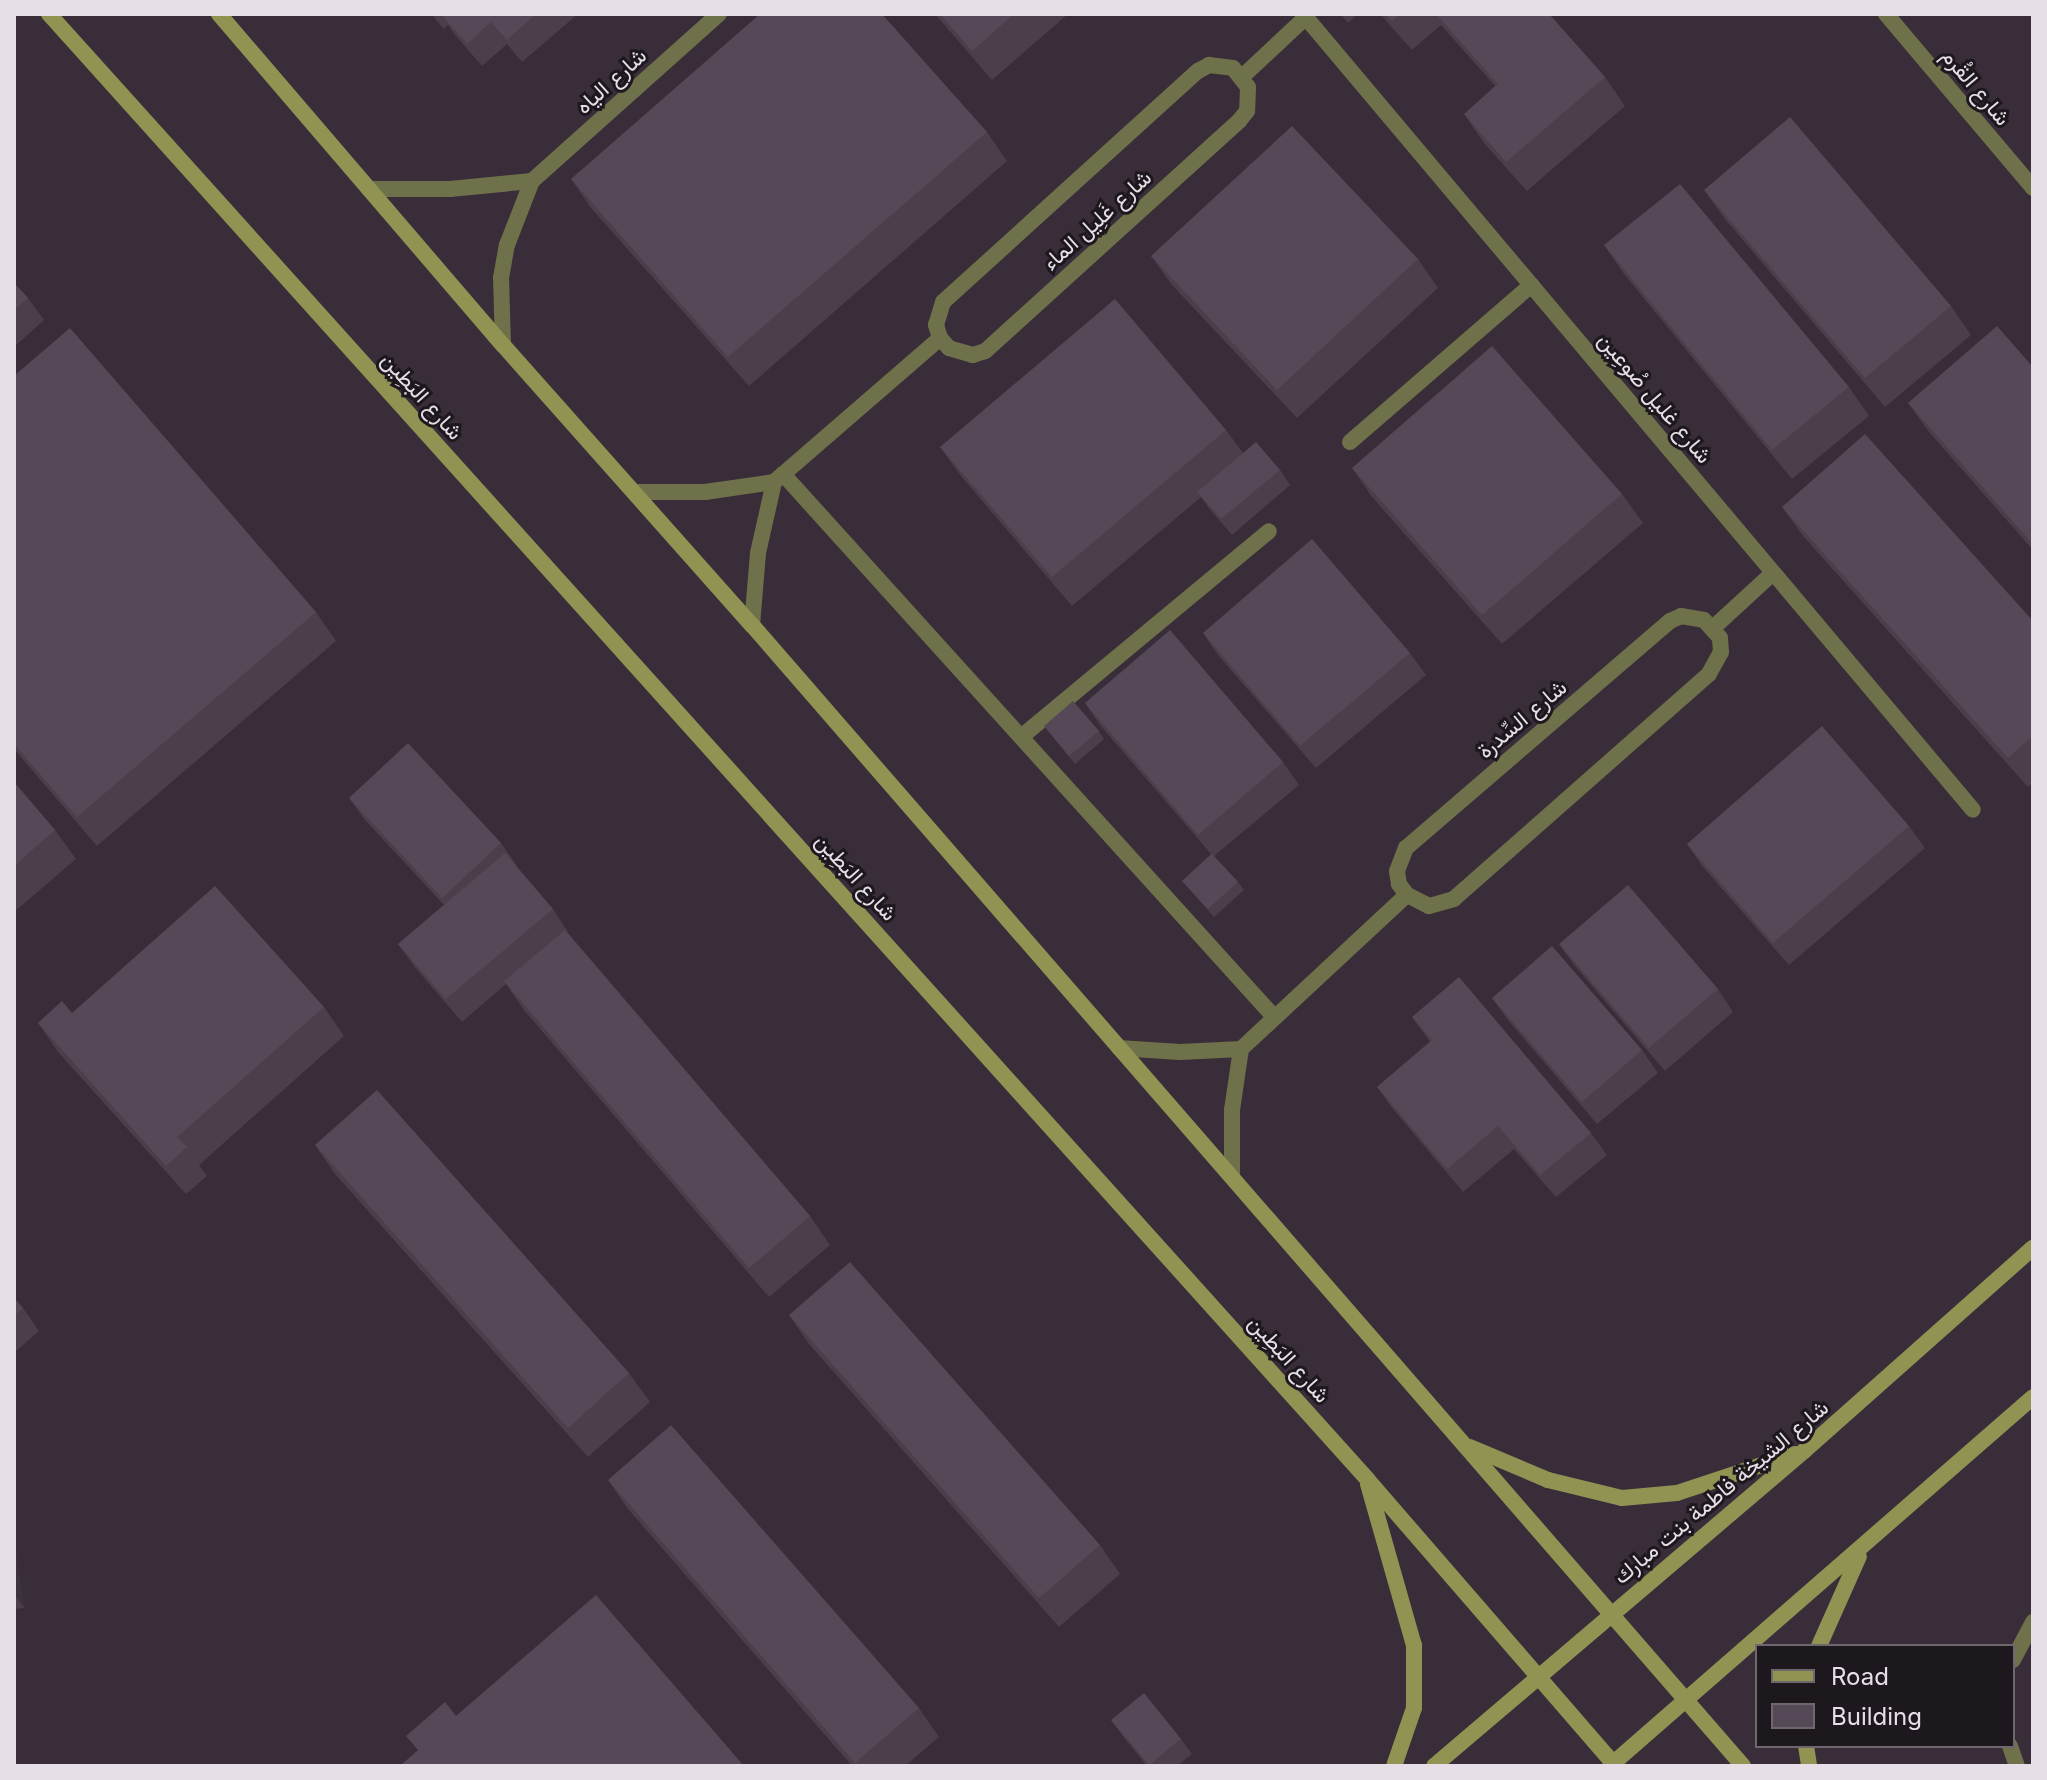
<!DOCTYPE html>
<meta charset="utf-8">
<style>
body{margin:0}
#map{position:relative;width:2047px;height:1780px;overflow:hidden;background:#3a2d3a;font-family:Inter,Vazirmatn,sans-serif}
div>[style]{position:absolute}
.street>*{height:16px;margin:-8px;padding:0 8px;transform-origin:8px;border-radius:8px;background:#6e7149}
.secondary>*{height:16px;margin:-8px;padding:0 8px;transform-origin:8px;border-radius:8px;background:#909352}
.wall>*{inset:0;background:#4a3f4b}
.shaded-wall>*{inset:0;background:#3c333d}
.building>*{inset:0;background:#564957}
span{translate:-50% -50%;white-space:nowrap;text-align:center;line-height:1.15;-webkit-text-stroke:6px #1d181e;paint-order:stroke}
.street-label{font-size:22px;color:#e7dfe7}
.frame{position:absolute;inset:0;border:16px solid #e7dfe7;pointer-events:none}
.legend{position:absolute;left:1755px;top:1644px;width:260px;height:104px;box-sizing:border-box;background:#1d181e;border:2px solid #6e686e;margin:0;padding:10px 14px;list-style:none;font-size:24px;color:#e7dfe7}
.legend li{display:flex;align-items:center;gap:16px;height:40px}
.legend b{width:40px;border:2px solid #6e686e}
</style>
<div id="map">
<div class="street">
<div style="left:1303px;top:14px;width:1040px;rotate:49.91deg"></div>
<div style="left:1886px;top:14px;width:228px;rotate:49.8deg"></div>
<div style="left:1209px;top:65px;width:24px;rotate:7deg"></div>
<div style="left:1233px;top:68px;width:24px;rotate:52deg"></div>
<div style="left:1248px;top:87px;width:24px;rotate:92deg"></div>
<div style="left:1247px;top:111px;width:13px;rotate:129deg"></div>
<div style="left:1239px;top:121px;width:343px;rotate:137.8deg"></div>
<div style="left:985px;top:351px;width:13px;rotate:162deg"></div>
<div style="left:973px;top:355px;width:25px;rotate:-164deg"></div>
<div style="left:949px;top:348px;width:13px;rotate:-132deg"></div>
<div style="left:940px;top:338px;width:14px;rotate:-107deg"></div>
<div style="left:936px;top:325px;width:24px;rotate:-73deg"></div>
<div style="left:943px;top:302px;width:344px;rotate:-42.2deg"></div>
<div style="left:1198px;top:71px;width:13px;rotate:-29deg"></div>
<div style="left:1243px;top:76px;width:86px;rotate:-43.1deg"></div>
<div style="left:369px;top:189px;width:81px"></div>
<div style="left:450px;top:189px;width:82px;rotate:-5.6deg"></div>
<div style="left:503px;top:345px;width:67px;rotate:-91.7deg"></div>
<div style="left:501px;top:278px;width:34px;rotate:-80deg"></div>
<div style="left:507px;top:245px;width:69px;rotate:-68.7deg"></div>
<div style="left:532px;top:181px;width:251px;rotate:-41.8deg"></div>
<div style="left:1350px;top:442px;width:240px;rotate:-40.9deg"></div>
<div style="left:783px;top:474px;width:733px;rotate:47.87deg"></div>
<div style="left:635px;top:492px;width:70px"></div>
<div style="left:705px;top:492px;width:70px;rotate:-8.2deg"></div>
<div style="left:774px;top:482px;width:220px;rotate:-40.9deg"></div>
<div style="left:1681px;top:616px;width:23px;rotate:10deg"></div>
<div style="left:1704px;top:620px;width:24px;rotate:48deg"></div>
<div style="left:1720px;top:638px;width:14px;rotate:86deg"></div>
<div style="left:1721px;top:652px;width:25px;rotate:119deg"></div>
<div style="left:1709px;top:674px;width:340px;rotate:138.6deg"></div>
<div style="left:1454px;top:899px;width:26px;rotate:164deg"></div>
<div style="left:1429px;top:906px;width:25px;rotate:-153deg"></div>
<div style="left:1407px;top:895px;width:14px;rotate:-126deg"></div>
<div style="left:1399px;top:884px;width:13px;rotate:-99deg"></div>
<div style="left:1397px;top:871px;width:25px;rotate:-69deg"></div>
<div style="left:1406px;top:848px;width:348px;rotate:-40.7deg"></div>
<div style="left:1670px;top:621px;width:12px;rotate:-24deg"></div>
<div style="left:752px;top:625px;width:72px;rotate:-85.2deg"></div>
<div style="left:758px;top:553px;width:73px;rotate:-77.3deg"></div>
<div style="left:1714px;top:627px;width:80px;rotate:-42.5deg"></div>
<div style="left:1021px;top:737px;width:322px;rotate:-39.7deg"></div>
<div style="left:1119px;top:1048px;width:61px;rotate:3.8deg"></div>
<div style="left:1180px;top:1052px;width:61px;rotate:-2.8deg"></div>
<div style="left:1232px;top:1177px;width:67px;rotate:-90deg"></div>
<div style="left:1232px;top:1110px;width:62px;rotate:-81.6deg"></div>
<div style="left:1241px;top:1049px;width:226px;rotate:-42.9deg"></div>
<div style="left:2013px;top:1660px;width:43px;rotate:-62.2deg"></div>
<div style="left:2010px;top:1746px;width:21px;rotate:71deg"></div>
</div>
<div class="secondary">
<div style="left:49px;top:14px;width:1971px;rotate:48.02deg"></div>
<div style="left:1367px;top:1479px;width:380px;rotate:49.1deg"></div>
<div style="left:219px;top:14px;width:436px;rotate:49.4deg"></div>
<div style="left:503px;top:345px;width:375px;rotate:48.4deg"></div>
<div style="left:752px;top:625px;width:1511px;rotate:49.02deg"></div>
<div style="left:1470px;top:1447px;width:85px;rotate:22.9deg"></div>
<div style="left:1548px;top:1480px;width:76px;rotate:13.7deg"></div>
<div style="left:1622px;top:1498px;width:55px;rotate:-5.2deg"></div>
<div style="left:1677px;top:1493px;width:124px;rotate:-18.3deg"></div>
<div style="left:1368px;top:1484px;width:167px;rotate:74.1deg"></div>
<div style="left:1414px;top:1645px;width:63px;rotate:90deg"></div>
<div style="left:1414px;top:1708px;width:61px;rotate:109deg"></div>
<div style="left:1819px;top:1646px;width:98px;rotate:-66deg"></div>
<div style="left:1806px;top:1746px;width:20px;rotate:81deg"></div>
<div style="left:1434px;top:1766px;width:486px;rotate:-40.4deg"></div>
<div style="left:1804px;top:1451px;width:306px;rotate:-41.6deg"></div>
<div style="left:1610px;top:1766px;width:561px;rotate:-41.1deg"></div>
</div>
<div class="wall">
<div style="clip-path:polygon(431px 14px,578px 14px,522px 62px,507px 44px,482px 66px,455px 35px,448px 25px,444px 29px)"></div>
<div style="clip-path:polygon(935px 14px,1068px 14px,992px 80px)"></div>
<div style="clip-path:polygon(1340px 14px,1358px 14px,1348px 23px)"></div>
<div style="clip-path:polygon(1380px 14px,1549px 14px,1605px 77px,1625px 106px,1527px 191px,1484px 143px,1464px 114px,1495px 86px,1441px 25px,1412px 50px)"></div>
<div style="clip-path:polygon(987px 132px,1007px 161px,749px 386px,591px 208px,571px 179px)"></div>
<div style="clip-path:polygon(1704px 190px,1951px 306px,1971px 335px,1885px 407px,1725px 219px)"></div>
<div style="clip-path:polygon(1604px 245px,1849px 387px,1869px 416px,1792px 479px,1624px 274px)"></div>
<div style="clip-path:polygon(1151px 256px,1418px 259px,1438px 288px,1297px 418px,1172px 285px)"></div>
<div style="clip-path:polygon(14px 283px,28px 298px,44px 320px,14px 347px)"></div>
<div style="clip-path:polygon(2033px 367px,2033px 550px,1929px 432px,1908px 403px)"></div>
<div style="clip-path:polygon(14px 376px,316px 612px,336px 641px,97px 846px,14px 749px)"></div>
<div style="clip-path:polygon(1226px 430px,1243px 453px,1280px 470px,1290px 485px,1232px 535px,1208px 507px,1201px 497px,1072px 606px,961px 476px,940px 447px)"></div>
<div style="clip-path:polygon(1352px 468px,1622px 494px,1643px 523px,1502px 644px,1372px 497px)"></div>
<div style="clip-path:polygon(1782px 507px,2033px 621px,2033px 783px,2028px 787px,1803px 536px)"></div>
<div style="clip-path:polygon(1203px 633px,1410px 653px,1426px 675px,1316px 768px,1218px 655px)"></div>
<div style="clip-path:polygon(1085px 703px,1283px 762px,1299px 785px,1214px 856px,1238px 882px,1244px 890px,1214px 917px,1182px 881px,1211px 854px,1100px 725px)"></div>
<div style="clip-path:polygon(1044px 726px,1099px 731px,1104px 739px,1075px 764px)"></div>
<div style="clip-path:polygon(14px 782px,55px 830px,76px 859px,14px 912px)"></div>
<div style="clip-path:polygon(349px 798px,501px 843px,517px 866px,516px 867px,553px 909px,568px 932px,567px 932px,810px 1216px,830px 1245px,769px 1297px,524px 1010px,506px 984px,462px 1022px,414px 966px,398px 944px,444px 905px,365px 820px)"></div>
<div style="clip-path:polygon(1909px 826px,1925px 848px,1789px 965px,1702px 866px,1687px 844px)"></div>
<div style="clip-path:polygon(1559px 944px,1718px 989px,1733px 1012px,1665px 1071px,1575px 966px)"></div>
<div style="clip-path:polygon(1492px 998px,1642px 1050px,1658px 1073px,1597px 1124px,1508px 1020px)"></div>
<div style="clip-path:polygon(324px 1007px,344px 1036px,199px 1165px,207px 1176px,186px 1194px,58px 1052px,38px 1023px,72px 1013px)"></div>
<div style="clip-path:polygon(1412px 1017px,1591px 1133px,1607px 1155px,1556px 1197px,1514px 1149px,1463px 1192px,1393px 1109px,1377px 1087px,1430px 1042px)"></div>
<div style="clip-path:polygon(315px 1145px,629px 1373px,650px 1402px,588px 1457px,335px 1174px)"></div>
<div style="clip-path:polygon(14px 1298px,23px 1308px,39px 1331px,14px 1353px)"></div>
<div style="clip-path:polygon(789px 1315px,1100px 1545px,1120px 1574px,1059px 1627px,809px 1344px)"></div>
<div style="clip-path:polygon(608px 1480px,919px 1708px,939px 1737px,905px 1766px,852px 1766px,628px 1509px)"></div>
<div style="clip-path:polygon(14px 1542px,24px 1608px,14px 1609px)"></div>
<div style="clip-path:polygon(1111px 1720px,1181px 1739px,1192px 1754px,1177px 1766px,1147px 1766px,1122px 1735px)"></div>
</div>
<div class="shaded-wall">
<div style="clip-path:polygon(14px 1542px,24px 1608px,14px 1594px)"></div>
</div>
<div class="building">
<div style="clip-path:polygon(441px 14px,536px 14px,507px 40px,491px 22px,467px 44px)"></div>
<div style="clip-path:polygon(760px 14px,882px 14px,987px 132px,728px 357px,571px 179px)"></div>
<div style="clip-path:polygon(940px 14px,1014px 14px,972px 51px)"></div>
<div style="clip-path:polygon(1385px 14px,1400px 14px,1392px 21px)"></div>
<div style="clip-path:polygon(1436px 14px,1549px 14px,1605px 77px,1506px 162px,1464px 114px,1498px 84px)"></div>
<div style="clip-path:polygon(1790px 117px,1951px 306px,1865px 378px,1704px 190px)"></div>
<div style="clip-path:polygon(1292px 126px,1418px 259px,1277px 390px,1151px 256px)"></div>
<div style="clip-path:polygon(1680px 184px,1849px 387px,1772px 450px,1604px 245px)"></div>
<div style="clip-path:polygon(14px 283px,28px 298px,14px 310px)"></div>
<div style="clip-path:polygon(1115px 299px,1226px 430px,1052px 577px,940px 447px)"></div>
<div style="clip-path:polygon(1997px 326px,2033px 367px,2033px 544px,1908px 403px)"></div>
<div style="clip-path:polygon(70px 328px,316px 612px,77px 817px,14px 744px,14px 376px)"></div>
<div style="clip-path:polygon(1492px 346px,1622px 494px,1482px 615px,1352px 468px)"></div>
<div style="clip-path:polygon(1865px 434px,2033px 621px,2033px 736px,2008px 758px,1782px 507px)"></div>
<div style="clip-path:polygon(1256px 442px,1280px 470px,1221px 519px,1197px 492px)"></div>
<div style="clip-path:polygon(1312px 539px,1410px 653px,1300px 746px,1203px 633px)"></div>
<div style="clip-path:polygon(1170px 630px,1283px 762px,1198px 835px,1085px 703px)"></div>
<div style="clip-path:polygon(1073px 701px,1099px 731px,1069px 756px,1044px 726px)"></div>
<div style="clip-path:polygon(1822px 726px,1909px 826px,1773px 943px,1687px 844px)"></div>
<div style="clip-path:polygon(408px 743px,501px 843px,442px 898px,349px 798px)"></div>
<div style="clip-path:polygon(14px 782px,55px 830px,14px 866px)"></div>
<div style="clip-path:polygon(505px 853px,553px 909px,446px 999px,398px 944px)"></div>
<div style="clip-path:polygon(1212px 854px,1238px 882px,1208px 909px,1182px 881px)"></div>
<div style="clip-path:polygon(1628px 885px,1718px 989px,1649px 1048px,1559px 944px)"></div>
<div style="clip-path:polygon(215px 886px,324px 1007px,177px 1137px,187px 1147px,166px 1166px,38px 1023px,62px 1001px,72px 1013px)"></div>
<div style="clip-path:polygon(565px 930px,810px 1216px,749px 1268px,504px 981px)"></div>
<div style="clip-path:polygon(1552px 946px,1642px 1050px,1582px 1102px,1492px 998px)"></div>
<div style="clip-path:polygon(1459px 977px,1591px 1133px,1540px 1175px,1498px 1126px,1447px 1169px,1377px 1087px,1432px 1040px,1412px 1017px)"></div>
<div style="clip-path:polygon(377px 1090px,629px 1373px,568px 1428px,315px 1145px)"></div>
<div style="clip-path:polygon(850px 1262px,1100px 1545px,1039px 1598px,789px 1315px)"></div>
<div style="clip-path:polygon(14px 1298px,23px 1308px,14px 1316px)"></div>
<div style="clip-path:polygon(671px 1425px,919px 1708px,855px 1763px,608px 1480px)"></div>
<div style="clip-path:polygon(596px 1595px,744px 1766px,400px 1766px,418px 1750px,406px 1736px,445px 1702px,456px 1716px)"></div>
<div style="clip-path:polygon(1144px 1693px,1181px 1739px,1149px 1765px,1111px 1720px)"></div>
</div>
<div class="street-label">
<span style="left:611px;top:81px;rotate:-42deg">شارع الياه</span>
<span style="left:1976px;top:87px;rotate:50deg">شارع القُرم</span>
<span style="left:1097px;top:220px;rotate:-42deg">شارع غَلِيل الماء</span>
<span style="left:422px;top:396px;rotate:48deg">شارع البَطِين</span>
<span style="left:1655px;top:398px;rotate:50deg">شارع غليل صُوعِين</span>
<span style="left:1522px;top:719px;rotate:-40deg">شارع السِّدرة</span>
<span style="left:856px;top:877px;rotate:48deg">شارع البَطِين</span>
<span style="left:1289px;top:1359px;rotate:48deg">شارع البَطِين</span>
<span style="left:1721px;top:1492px;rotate:-40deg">شارع الشيخة فاطمة بنت مبارك</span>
</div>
<div class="frame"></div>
<ul class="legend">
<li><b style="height:10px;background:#909352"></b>Road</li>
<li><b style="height:22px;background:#564957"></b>Building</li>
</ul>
</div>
